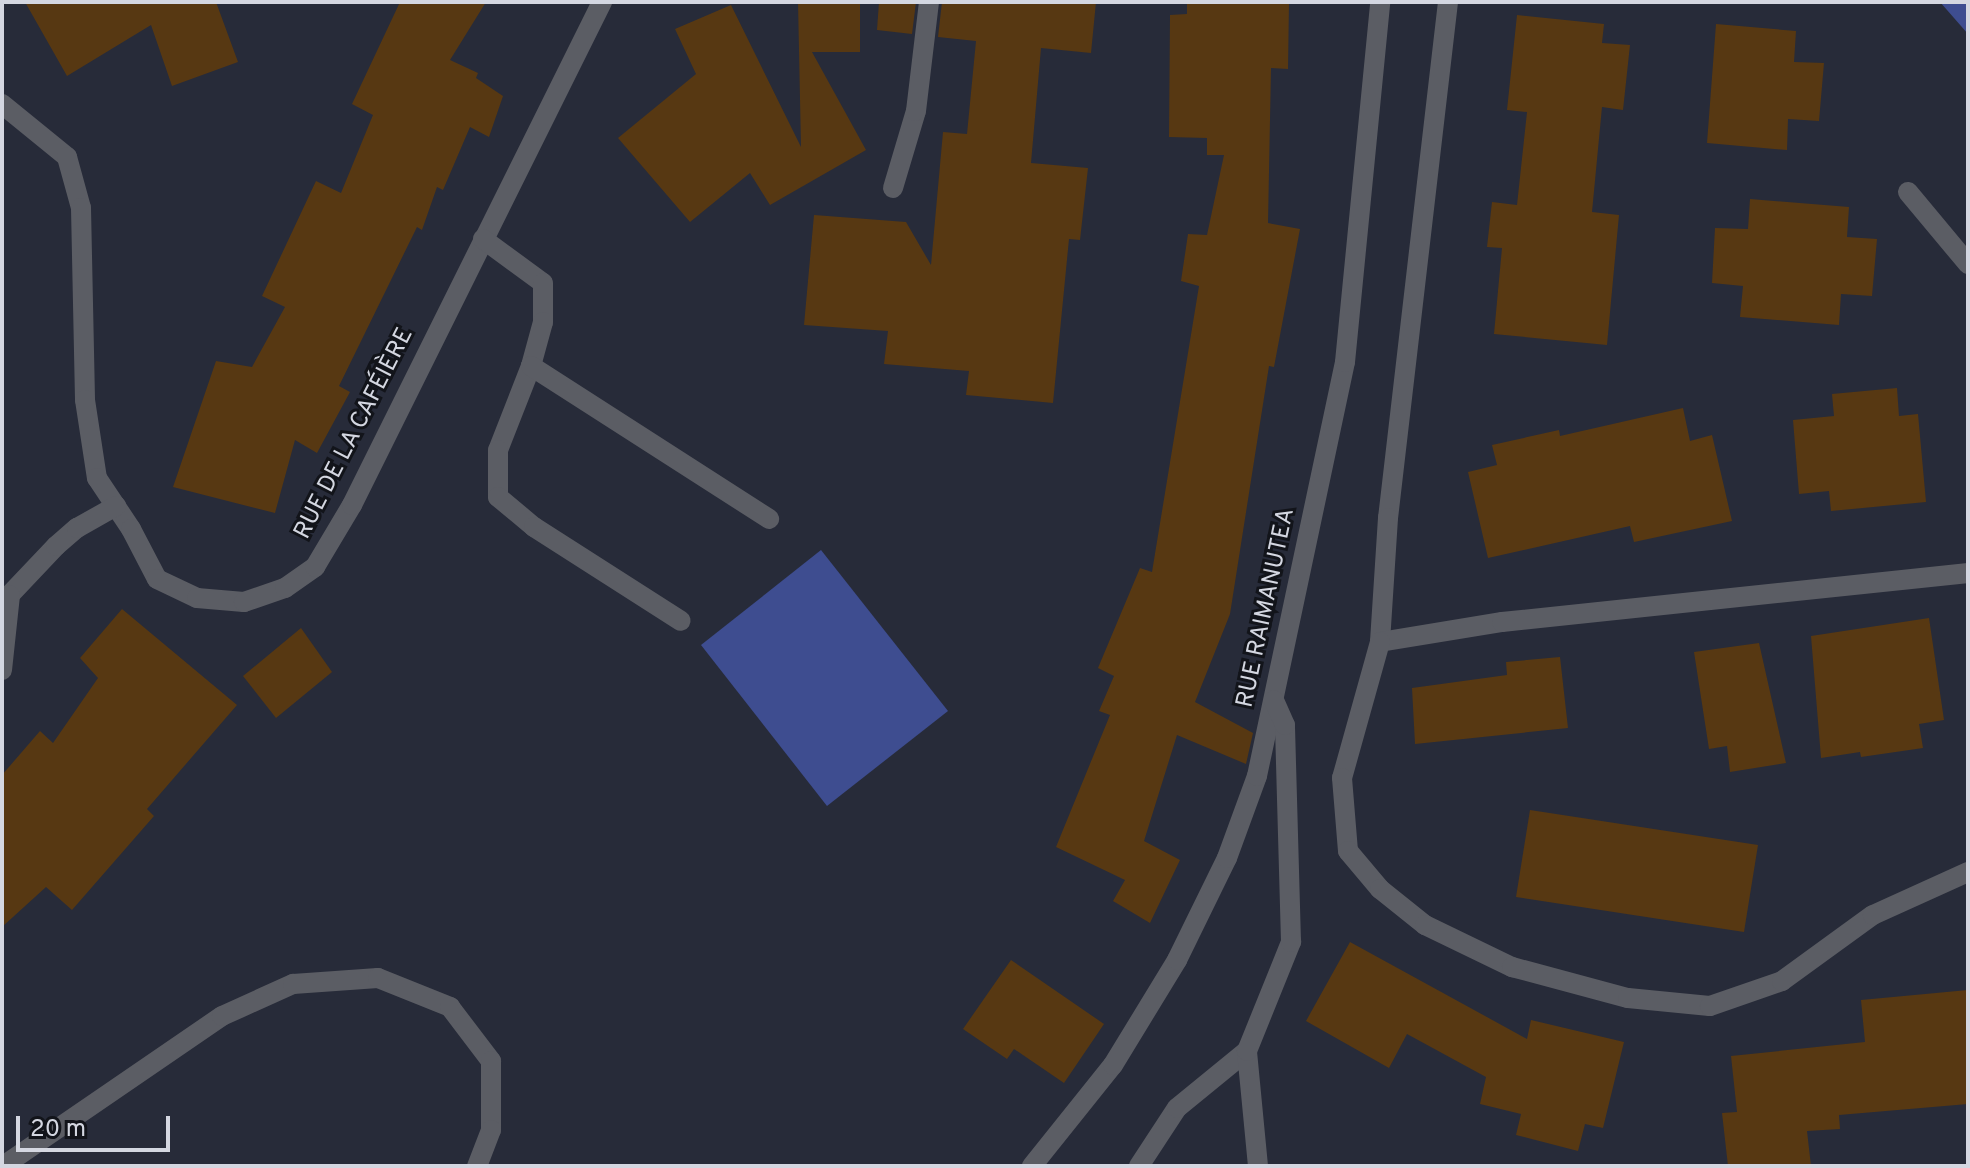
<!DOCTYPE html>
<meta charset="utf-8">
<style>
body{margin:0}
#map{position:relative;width:1970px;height:1168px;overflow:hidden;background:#272b39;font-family:Overpass,sans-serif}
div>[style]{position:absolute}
.green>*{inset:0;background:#3e4d90}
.building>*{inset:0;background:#573812}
.minor>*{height:20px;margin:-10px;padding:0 10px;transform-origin:10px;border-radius:10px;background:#5b5d64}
span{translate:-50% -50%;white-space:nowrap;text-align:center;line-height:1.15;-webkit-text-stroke:6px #12141a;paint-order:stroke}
.street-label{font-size:24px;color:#d4d7e1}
.frame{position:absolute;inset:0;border:4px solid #d4d7e1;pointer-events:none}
.scale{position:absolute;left:16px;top:1116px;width:154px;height:36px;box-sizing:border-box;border:4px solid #d4d7e1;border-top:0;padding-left:10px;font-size:24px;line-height:28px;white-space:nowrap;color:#d4d7e1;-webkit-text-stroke:6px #12141a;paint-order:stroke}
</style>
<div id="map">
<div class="green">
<div style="clip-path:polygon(1940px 2px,1968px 2px,1968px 34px)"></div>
<div style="clip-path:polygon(821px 550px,948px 711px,827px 806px,701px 645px)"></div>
</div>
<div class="building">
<div style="clip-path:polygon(25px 2px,216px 2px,238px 62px,172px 86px,151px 25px,67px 76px)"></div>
<div style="clip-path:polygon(400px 2px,486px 2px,450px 60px,478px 73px,476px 78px,503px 96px,489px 137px,470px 127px,443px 190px,437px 187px,422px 230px,417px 227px,339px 386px,350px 392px,317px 453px,295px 440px,275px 513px,173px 487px,216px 361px,252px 367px,285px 307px,262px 296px,316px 181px,341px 193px,373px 115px,352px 104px)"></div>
<div style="clip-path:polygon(798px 2px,860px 2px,860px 52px,812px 52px,866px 150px,770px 205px,750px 173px,690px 222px,618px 138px,696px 74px,675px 29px,731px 5px,801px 147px)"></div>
<div style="clip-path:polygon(879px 2px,916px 2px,912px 34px,877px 30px)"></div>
<div style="clip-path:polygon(942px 2px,1096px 2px,1091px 53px,1041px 48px,1031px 163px,1088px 168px,1080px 240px,1069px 239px,1053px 403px,966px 395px,969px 371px,884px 364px,888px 331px,804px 325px,814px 215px,906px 222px,931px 265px,943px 132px,967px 134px,976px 41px,938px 37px)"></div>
<div style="clip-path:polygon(1187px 2px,1289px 3px,1288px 69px,1271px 68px,1268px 223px,1300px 229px,1274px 367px,1269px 366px,1230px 614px,1195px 702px,1253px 733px,1246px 764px,1177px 735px,1144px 841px,1180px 860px,1150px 923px,1113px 901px,1125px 880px,1056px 847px,1110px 715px,1099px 711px,1114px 676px,1098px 668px,1140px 568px,1152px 572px,1199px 286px,1181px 281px,1188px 234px,1207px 235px,1224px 155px,1207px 155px,1207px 138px,1169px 137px,1170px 15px,1187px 14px)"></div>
<div style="clip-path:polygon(1517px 15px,1604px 24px,1602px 43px,1630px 45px,1623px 110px,1602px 107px,1592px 212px,1619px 215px,1607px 345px,1494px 334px,1502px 248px,1487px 247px,1492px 202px,1517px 205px,1527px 112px,1507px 110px)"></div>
<div style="clip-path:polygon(1716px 24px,1796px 31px,1794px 62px,1824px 63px,1819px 121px,1788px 119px,1787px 150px,1707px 143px)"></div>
<div style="clip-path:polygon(1750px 199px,1849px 207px,1847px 237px,1877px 239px,1872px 296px,1841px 294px,1839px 325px,1740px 317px,1743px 286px,1712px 283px,1715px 228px,1748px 229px)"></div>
<div style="clip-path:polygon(1897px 388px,1899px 416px,1918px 414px,1926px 502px,1831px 511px,1829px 491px,1799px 494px,1793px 420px,1834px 416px,1832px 394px)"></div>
<div style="clip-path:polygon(1683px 408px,1690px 441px,1712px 435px,1732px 521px,1634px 542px,1630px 526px,1488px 558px,1468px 472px,1497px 465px,1492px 445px,1559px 430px,1560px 436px)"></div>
<div style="clip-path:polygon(122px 609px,237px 705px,147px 809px,154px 816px,72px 910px,46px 887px,2px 927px,2px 775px,40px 731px,53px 743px,98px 678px,80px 658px)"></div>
<div style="clip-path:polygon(1929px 618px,1944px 720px,1919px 724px,1923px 748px,1861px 757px,1860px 752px,1821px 758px,1811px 636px)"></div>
<div style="clip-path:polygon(301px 628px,332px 672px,276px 718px,243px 676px)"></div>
<div style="clip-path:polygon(1759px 643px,1786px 763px,1730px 772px,1727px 746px,1709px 749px,1694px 652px)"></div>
<div style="clip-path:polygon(1560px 657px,1568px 728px,1415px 744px,1412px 688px,1507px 675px,1506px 662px)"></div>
<div style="clip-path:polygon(1530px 810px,1758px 845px,1744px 932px,1516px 897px)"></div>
<div style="clip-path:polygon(1350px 942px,1527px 1039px,1531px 1020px,1624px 1042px,1603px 1128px,1585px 1124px,1578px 1151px,1516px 1135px,1521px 1114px,1480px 1104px,1486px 1077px,1407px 1034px,1389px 1068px,1306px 1021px)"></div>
<div style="clip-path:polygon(1011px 960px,1104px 1024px,1064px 1083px,1014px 1049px,1007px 1059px,963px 1029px)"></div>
<div style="clip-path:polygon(1968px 990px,1968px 1104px,1839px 1115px,1840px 1129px,1807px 1131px,1811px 1166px,1728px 1166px,1722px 1113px,1737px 1112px,1731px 1056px,1865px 1042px,1861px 1000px)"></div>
</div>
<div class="minor">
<div style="left:1448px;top:2px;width:519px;rotate:96.63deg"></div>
<div style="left:1388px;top:518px;width:124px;rotate:93.7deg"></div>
<div style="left:1380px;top:642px;width:124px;rotate:-9.3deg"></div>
<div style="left:1502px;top:622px;width:469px;rotate:-6deg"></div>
<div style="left:2px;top:104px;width:84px;rotate:39.2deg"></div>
<div style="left:67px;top:157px;width:53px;rotate:74.6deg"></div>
<div style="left:81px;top:208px;width:192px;rotate:88.8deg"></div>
<div style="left:85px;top:400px;width:79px;rotate:81.3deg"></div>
<div style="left:97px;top:478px;width:61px;rotate:56.3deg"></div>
<div style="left:131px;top:529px;width:56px;rotate:62.5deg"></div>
<div style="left:157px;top:579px;width:44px;rotate:25.4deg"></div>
<div style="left:197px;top:598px;width:47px;rotate:4.9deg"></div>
<div style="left:244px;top:602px;width:43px;rotate:-18.9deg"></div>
<div style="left:285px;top:588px;width:37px;rotate:-35deg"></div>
<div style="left:315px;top:567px;width:72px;rotate:-59.2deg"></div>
<div style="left:352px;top:505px;width:562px;rotate:-63.57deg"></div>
<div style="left:893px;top:188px;width:80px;rotate:-73.4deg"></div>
<div style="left:916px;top:111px;width:110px;rotate:-83.2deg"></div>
<div style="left:1908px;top:192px;width:94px;rotate:50.2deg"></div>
<div style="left:483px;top:239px;width:74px;rotate:36.3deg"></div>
<div style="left:543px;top:283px;width:39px;rotate:90deg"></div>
<div style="left:543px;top:322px;width:46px;rotate:105.3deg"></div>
<div style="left:531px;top:366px;width:90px;rotate:111.4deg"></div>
<div style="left:498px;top:450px;width:47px;rotate:90deg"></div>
<div style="left:498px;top:497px;width:47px;rotate:39.8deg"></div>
<div style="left:534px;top:527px;width:174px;rotate:32.6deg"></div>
<div style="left:531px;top:366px;width:283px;rotate:32.7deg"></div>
<div style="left:2px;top:603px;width:79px;rotate:-46.5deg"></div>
<div style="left:56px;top:546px;width:28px;rotate:-41deg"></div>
<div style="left:77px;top:528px;width:45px;rotate:-29.4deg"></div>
<div style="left:1380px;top:642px;width:141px;rotate:105.6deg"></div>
<div style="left:1342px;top:778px;width:73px;rotate:85.3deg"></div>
<div style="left:1348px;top:851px;width:50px;rotate:49.9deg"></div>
<div style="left:1380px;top:889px;width:58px;rotate:38.7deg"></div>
<div style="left:1425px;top:925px;width:97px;rotate:25.8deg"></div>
<div style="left:1512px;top:967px;width:120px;rotate:15deg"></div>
<div style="left:1628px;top:998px;width:82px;rotate:5.6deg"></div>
<div style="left:1710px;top:1006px;width:76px;rotate:-19.1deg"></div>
<div style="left:1782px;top:981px;width:112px;rotate:-36deg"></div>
<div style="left:1873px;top:915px;width:104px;rotate:-24.4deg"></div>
<div style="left:2px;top:670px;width:75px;rotate:-83.9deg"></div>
<div style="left:3px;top:1166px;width:265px;rotate:-34.4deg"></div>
<div style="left:222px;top:1016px;width:78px;rotate:-24.3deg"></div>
<div style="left:293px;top:984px;width:85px;rotate:-4deg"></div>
<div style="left:378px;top:978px;width:78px;rotate:21.9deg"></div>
<div style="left:450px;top:1007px;width:68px;rotate:52.8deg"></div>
<div style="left:491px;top:1061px;width:69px;rotate:90deg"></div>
<div style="left:491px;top:1130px;width:39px;rotate:111deg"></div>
<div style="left:1032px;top:1166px;width:129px;rotate:-51.3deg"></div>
<div style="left:1113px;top:1065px;width:123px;rotate:-58.6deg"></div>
<div style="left:1177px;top:960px;width:114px;rotate:-63.9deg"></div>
<div style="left:1227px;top:858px;width:87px;rotate:-69.9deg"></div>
<div style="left:1257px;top:776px;width:423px;rotate:-78deg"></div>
<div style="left:1345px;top:362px;width:362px;rotate:-84.4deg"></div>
<div style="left:1139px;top:1166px;width:69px;rotate:-56.8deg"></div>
<div style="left:1177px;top:1108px;width:90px;rotate:-39.2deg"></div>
<div style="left:1258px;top:1166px;width:116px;rotate:-95.5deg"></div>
<div style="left:1247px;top:1051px;width:118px;rotate:-68deg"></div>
<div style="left:1291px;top:942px;width:217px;rotate:-91.6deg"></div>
<div style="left:1285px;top:725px;width:27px;rotate:-114deg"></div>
</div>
<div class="street-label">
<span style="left:355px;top:434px;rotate:-63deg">RUE DE LA CAFÉIÈRE</span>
<span style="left:1267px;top:608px;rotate:-78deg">RUE RAIMANUTEA</span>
</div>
<div class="frame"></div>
<div class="scale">20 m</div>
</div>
